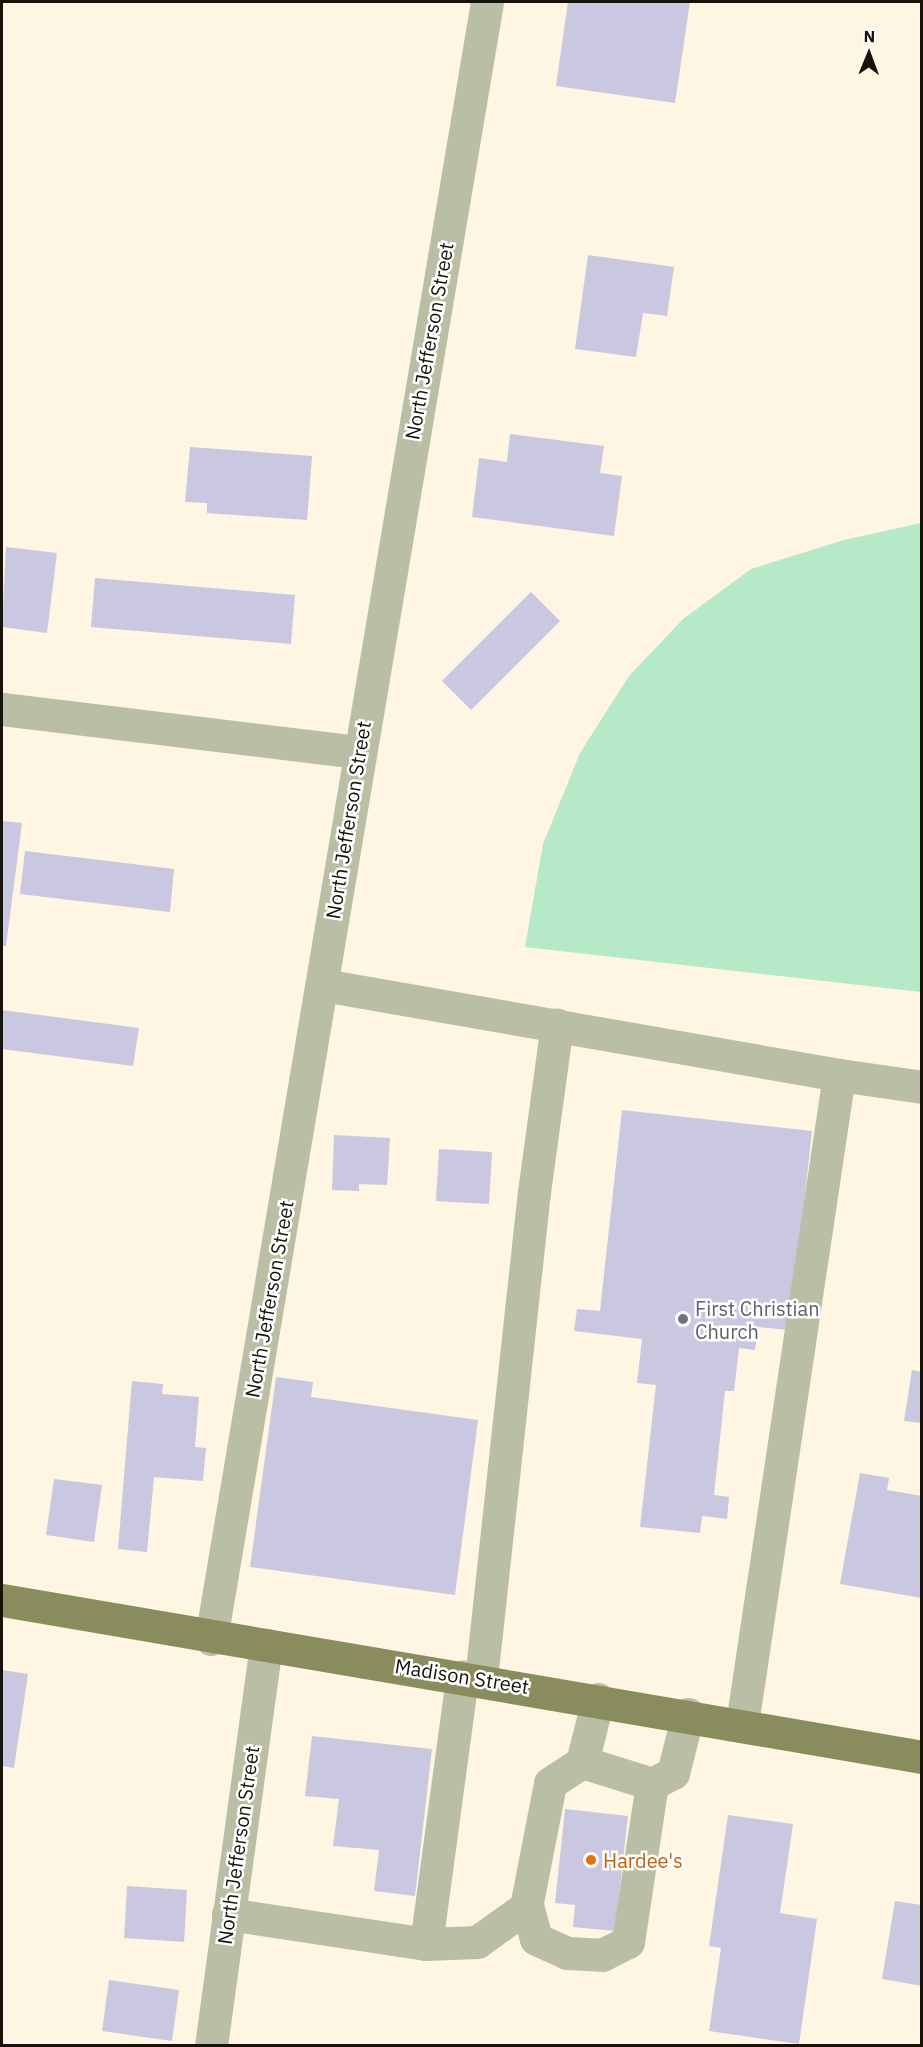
<!DOCTYPE html>
<style>
body{margin:0}
#map{position:relative;width:923px;height:2047px;overflow:hidden;background:#fef5e2;font-family:"IBM Plex Sans",sans-serif}
div>[style]{position:absolute}
.green>*{inset:0;background:#b6e9c8}
.building>*{inset:0;background:#cac8e0}
.minor>*{height:33px;margin:-16.5px;padding:0 16.5px;transform-origin:16.5px;border-radius:16.5px;background:#babea4}
.major>*{height:33px;margin:-16.5px;padding:0 16.5px;transform-origin:16.5px;border-radius:16.5px;background:#898d5e}
.dots>*{width:16px;height:16px;translate:-50% -50%;box-sizing:border-box;border:3px solid #fff;border-radius:50%}
span{translate:-50% -50%;white-space:nowrap;text-align:center;line-height:1.15;-webkit-text-stroke:5px #fff;paint-order:stroke}
.street-label{font-size:20px;color:#17130b}
.worship-label{font-size:20px;color:#5b616d}
.left{translate:0 -50%;text-align:left}
.food-label{font-size:20px;color:#c56008}
.frame{position:absolute;inset:0;border:3px solid #17130b;pointer-events:none}
.north{position:absolute;left:839px;top:24px;width:60px;height:60px;-webkit-text-stroke:4px #fff;paint-order:stroke;rotate:1deg;font-size:16px;font-weight:700;line-height:24px;text-align:center;color:#17130b}
.north::after{content:'';display:block;margin:auto;width:21px;height:27px;background:#17130b;clip-path:polygon(50% 0,100% 100%,50% 72%,0 100%)}
</style>
<div id="map">
<div class="green">
<div style="clip-path:polygon(921px 523px,921px 992px,525px 947px,543px 844px,580px 753px,629px 676px,683px 619px,751px 569px,844px 540px)"></div>
</div>
<div class="building">
<div style="clip-path:polygon(568px 2px,690px 2px,675px 103px,556px 86px)"></div>
<div style="clip-path:polygon(588px 255px,674px 267px,667px 316px,643px 313px,636px 357px,575px 349px)"></div>
<div style="clip-path:polygon(510px 434px,604px 446px,600px 473px,622px 476px,614px 536px,472px 517px,479px 458px,507px 462px)"></div>
<div style="clip-path:polygon(190px 447px,312px 456px,307px 520px,207px 513px,207px 503px,185px 502px)"></div>
<div style="clip-path:polygon(6px 547px,57px 553px,47px 633px,2px 627px)"></div>
<div style="clip-path:polygon(95px 578px,295px 595px,291px 644px,91px 627px)"></div>
<div style="clip-path:polygon(531px 592px,560px 621px,471px 710px,442px 681px)"></div>
<div style="clip-path:polygon(2px 821px,22px 823px,6px 946px,2px 946px)"></div>
<div style="clip-path:polygon(25px 851px,174px 869px,170px 912px,20px 894px)"></div>
<div style="clip-path:polygon(2px 1010px,139px 1028px,133px 1066px,2px 1049px)"></div>
<div style="clip-path:polygon(622px 1110px,812px 1131px,790px 1330px,758px 1327px,755px 1350px,739px 1348px,734px 1391px,725px 1391px,714px 1495px,729px 1497px,727px 1519px,702px 1516px,700px 1533px,640px 1527px,656px 1385px,637px 1383px,642px 1339px,574px 1331px,577px 1309px,600px 1311px)"></div>
<div style="clip-path:polygon(334px 1135px,390px 1138px,387px 1185px,359px 1184px,359px 1191px,332px 1190px)"></div>
<div style="clip-path:polygon(439px 1149px,492px 1152px,489px 1204px,436px 1201px)"></div>
<div style="clip-path:polygon(912px 1370px,922px 1372px,922px 1423px,904px 1421px)"></div>
<div style="clip-path:polygon(276px 1377px,313px 1382px,311px 1397px,478px 1420px,455px 1595px,250px 1567px)"></div>
<div style="clip-path:polygon(132px 1381px,163px 1384px,162px 1394px,199px 1397px,195px 1447px,206px 1448px,203px 1481px,154px 1477px,147px 1552px,118px 1549px)"></div>
<div style="clip-path:polygon(860px 1473px,889px 1478px,887px 1490px,922px 1496px,922px 1598px,840px 1584px)"></div>
<div style="clip-path:polygon(54px 1479px,102px 1485px,94px 1542px,46px 1535px)"></div>
<div style="clip-path:polygon(2px 1670px,28px 1674px,14px 1768px,2px 1766px)"></div>
<div style="clip-path:polygon(312px 1736px,432px 1749px,415px 1896px,374px 1891px,379px 1850px,333px 1846px,339px 1799px,305px 1796px)"></div>
<div style="clip-path:polygon(565px 1809px,628px 1816px,615px 1931px,573px 1927px,575px 1905px,555px 1903px)"></div>
<div style="clip-path:polygon(728px 1815px,793px 1824px,780px 1913px,817px 1919px,799px 2044px,709px 2031px,721px 1948px,709px 1946px)"></div>
<div style="clip-path:polygon(127px 1886px,187px 1890px,184px 1942px,124px 1938px)"></div>
<div style="clip-path:polygon(895px 1901px,922px 1905px,922px 1986px,882px 1979px)"></div>
<div style="clip-path:polygon(109px 1980px,179px 1990px,172px 2041px,102px 2031px)"></div>
</div>
<div class="minor">
<div style="left:2px;top:709px;width:360px;rotate:6.9deg"></div>
<div style="left:323px;top:985px;width:524px;rotate:9.89deg"></div>
<div style="left:839px;top:1075px;width:656px;rotate:98.5deg"></div>
<div style="left:839px;top:1075px;width:84px;rotate:8.2deg"></div>
<div style="left:211px;top:1639px;width:1660px;rotate:-80.43deg"></div>
<div style="left:481px;top:1679px;width:490px;rotate:-83.8deg"></div>
<div style="left:534px;top:1192px;width:169px;rotate:-82.2deg"></div>
<div style="left:582px;top:1762px;width:73px;rotate:17.4deg"></div>
<div style="left:652px;top:1784px;width:24px;rotate:-28deg"></div>
<div style="left:673px;top:1773px;width:61px;rotate:-75.7deg"></div>
<div style="left:527px;top:1905px;width:35px;rotate:75deg"></div>
<div style="left:536px;top:1939px;width:34px;rotate:24deg"></div>
<div style="left:567px;top:1953px;width:35px;rotate:3deg"></div>
<div style="left:602px;top:1955px;width:29px;rotate:-27deg"></div>
<div style="left:628px;top:1942px;width:160px;rotate:-81.4deg"></div>
<div style="left:228px;top:1914px;width:200px;rotate:8.6deg"></div>
<div style="left:426px;top:1944px;width:51px;rotate:-2.2deg"></div>
<div style="left:477px;top:1942px;width:60px;rotate:-35.5deg"></div>
<div style="left:526px;top:1907px;width:126px;rotate:-79deg"></div>
<div style="left:550px;top:1783px;width:38px;rotate:-33deg"></div>
<div style="left:582px;top:1762px;width:65px;rotate:-75.7deg"></div>
<div style="left:426px;top:1944px;width:270px;rotate:-82.3deg"></div>
<div style="left:211px;top:2046px;width:405px;rotate:-82.2deg"></div>
</div>
<div class="major">
<div style="left:2px;top:1600px;width:933px;rotate:9.68deg"></div>
</div>
<div class="dots">
<div style="left:683px;top:1319px;background:#6b7280"></div>
<div style="left:591px;top:1860px;background:#e8710a"></div>
</div>
<div class="street-label">
<span style="left:429px;top:341px;rotate:-80deg">North Jefferson Street</span>
<span style="left:348px;top:820px;rotate:-81deg">North Jefferson Street</span>
<span style="left:269px;top:1299px;rotate:-80deg">North Jefferson Street</span>
<span style="left:462px;top:1676px;rotate:9deg">Madison Street</span>
<span style="left:238px;top:1845px;rotate:-82deg">North Jefferson Street</span>
</div>
<div class="worship-label">
<span class="left" style="left:695px;top:1320px">First Christian<br>Church</span>
</div>
<div class="food-label">
<span class="left" style="left:603px;top:1860px">Hardee's</span>
</div>
<div class="frame"></div>
<div class="north">N</div>
</div>
